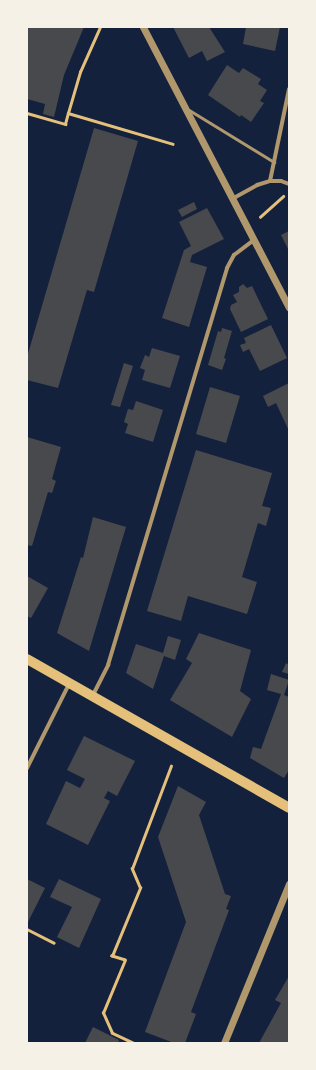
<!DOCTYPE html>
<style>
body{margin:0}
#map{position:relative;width:316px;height:1070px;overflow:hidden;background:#14213d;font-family:"DM Sans",sans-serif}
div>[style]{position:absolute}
.building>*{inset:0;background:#48494c}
.path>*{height:2.5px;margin:-1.25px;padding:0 1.25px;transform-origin:1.25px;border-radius:1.25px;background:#e5c07b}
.service>*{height:3px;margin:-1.5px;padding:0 1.5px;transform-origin:1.5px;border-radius:1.5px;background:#b1986c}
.minor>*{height:4px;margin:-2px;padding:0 2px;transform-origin:2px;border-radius:2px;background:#b1986c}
.tertiary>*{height:7px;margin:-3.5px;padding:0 3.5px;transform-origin:3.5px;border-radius:3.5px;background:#b1986c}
.primary>*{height:10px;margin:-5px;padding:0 5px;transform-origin:5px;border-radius:5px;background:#e5c07b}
span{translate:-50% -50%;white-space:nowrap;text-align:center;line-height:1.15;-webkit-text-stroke:4px #f6f1e7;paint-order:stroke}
.frame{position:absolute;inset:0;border:28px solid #f6f1e7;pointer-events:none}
</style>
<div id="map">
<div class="building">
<div style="clip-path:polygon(29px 27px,84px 27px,64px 75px,54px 117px,43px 114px,45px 104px,27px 99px,27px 31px)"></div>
<div style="clip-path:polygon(173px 27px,209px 27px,225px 52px,207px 61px,202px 51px,189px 58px)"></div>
<div style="clip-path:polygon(246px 27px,280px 27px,275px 51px,243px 44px)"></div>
<div style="clip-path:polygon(227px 65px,239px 73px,243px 68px,261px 79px,258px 84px,267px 90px,260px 101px,264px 103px,251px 122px,241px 115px,240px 117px,208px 95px)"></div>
<div style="clip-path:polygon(94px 128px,138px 141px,94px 292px,87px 290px,58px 388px,27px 380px,27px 357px)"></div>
<div style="clip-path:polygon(194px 202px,197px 209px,182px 217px,178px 210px)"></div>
<div style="clip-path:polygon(207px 208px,224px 239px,192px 255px,190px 262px,207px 267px,189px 327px,162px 318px,184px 250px,191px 246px,179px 222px)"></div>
<div style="clip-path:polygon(289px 231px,289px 251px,281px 235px)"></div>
<div style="clip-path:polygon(243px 284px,247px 288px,252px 286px,268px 319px,241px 332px,230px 309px,231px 305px,237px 302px,233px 295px,239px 292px,239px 287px)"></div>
<div style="clip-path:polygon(271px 325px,287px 358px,260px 371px,249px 349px,243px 352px,240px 345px,246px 343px,244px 338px)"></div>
<div style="clip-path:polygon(222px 328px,232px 331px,224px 358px,226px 359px,222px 370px,208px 365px,218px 331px,221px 332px)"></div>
<div style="clip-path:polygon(152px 348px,180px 356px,170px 388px,142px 380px,145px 370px,140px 368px,145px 355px,149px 357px)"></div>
<div style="clip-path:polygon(124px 363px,133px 366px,120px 407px,111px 405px)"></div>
<div style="clip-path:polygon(289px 383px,289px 431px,276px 403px,268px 407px,263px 396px)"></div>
<div style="clip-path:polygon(210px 387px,240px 396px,226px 443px,196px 434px)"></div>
<div style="clip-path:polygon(136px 401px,163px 410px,153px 442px,125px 433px,128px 424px,124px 422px,128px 409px,133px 410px)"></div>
<div style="clip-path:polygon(27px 437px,61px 447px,52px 479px,56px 481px,52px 493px,48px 492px,32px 546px,27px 545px)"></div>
<div style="clip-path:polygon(196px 450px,272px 473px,262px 506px,271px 508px,266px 526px,258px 523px,242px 577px,257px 582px,247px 614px,188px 596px,181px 621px,147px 611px)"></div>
<div style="clip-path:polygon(93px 517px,126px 527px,89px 651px,57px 633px,81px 557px,83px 558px)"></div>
<div style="clip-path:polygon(27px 576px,48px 588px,31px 618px,27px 616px)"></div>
<div style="clip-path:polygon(199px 633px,251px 650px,240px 691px,251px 699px,232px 737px,170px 700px,192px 663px,186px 659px)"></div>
<div style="clip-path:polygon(168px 636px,181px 640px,175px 660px,164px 656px,153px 689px,126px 673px,136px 644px,163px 653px)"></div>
<div style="clip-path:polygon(286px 663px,289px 665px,289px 674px,282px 672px)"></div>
<div style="clip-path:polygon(271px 674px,289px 680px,284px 695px,289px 697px,289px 770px,284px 778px,250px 758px,253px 747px,261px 749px,281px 694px,267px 690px)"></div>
<div style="clip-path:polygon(84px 736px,135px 761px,117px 796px,108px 791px,104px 798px,110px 801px,88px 845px,46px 824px,66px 781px,80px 788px,85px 779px,67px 770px)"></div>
<div style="clip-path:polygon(178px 786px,206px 802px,199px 815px,225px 894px,231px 896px,226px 909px,229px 910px,191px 1012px,196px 1014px,185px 1043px,174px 1043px,145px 1032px,186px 922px,158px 837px)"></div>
<div style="clip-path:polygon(27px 879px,45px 888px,27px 924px)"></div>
<div style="clip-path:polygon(59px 879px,101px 899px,79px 948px,57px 937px,72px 907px,50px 897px)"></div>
<div style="clip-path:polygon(289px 976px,289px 1043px,259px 1043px,281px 1003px,275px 1000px)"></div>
<div style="clip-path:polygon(93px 1027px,119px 1040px,118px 1043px,85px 1043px)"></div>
</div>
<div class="path">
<div style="left:27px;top:113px;width:40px;rotate:16deg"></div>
<div style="left:65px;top:124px;width:11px;rotate:-75deg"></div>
<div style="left:68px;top:113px;width:109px;rotate:16.4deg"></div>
<div style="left:68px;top:113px;width:43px;rotate:-73.7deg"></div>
<div style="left:80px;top:72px;width:49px;rotate:-66deg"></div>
<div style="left:260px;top:217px;width:31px;rotate:-42deg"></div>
<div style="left:27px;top:929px;width:30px;rotate:27deg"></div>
<div style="left:133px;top:1043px;width:23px;rotate:-155deg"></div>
<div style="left:112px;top:1033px;width:22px;rotate:-114deg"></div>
<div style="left:103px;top:1013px;width:57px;rotate:-67.5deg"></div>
<div style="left:125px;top:960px;width:14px;rotate:-163deg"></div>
<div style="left:112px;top:956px;width:74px;rotate:-67.6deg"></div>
<div style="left:140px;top:888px;width:21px;rotate:-113deg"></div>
<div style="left:132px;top:869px;width:110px;rotate:-69.3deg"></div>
</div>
<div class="service">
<div style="left:189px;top:110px;width:100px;rotate:31.5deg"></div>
</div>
<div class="minor">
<div style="left:270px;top:181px;width:11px"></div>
<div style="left:281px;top:181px;width:9px;rotate:21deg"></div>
<div style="left:232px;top:199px;width:29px;rotate:-29deg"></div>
<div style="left:257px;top:185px;width:14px;rotate:-17deg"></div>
<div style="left:270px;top:181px;width:94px;rotate:-78.3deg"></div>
<div style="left:93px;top:695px;width:34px;rotate:-63deg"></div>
<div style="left:108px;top:665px;width:414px;rotate:-73.3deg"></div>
<div style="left:227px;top:268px;width:15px;rotate:-62deg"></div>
<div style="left:234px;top:255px;width:25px;rotate:-37deg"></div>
<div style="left:27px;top:768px;width:94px;rotate:-63.4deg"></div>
</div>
<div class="tertiary">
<div style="left:143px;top:27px;width:316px;rotate:62.5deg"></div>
<div style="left:224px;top:1043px;width:172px;rotate:-67.8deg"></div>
</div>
<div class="primary">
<div style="left:27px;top:659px;width:301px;rotate:29.6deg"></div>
</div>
<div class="frame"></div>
</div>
